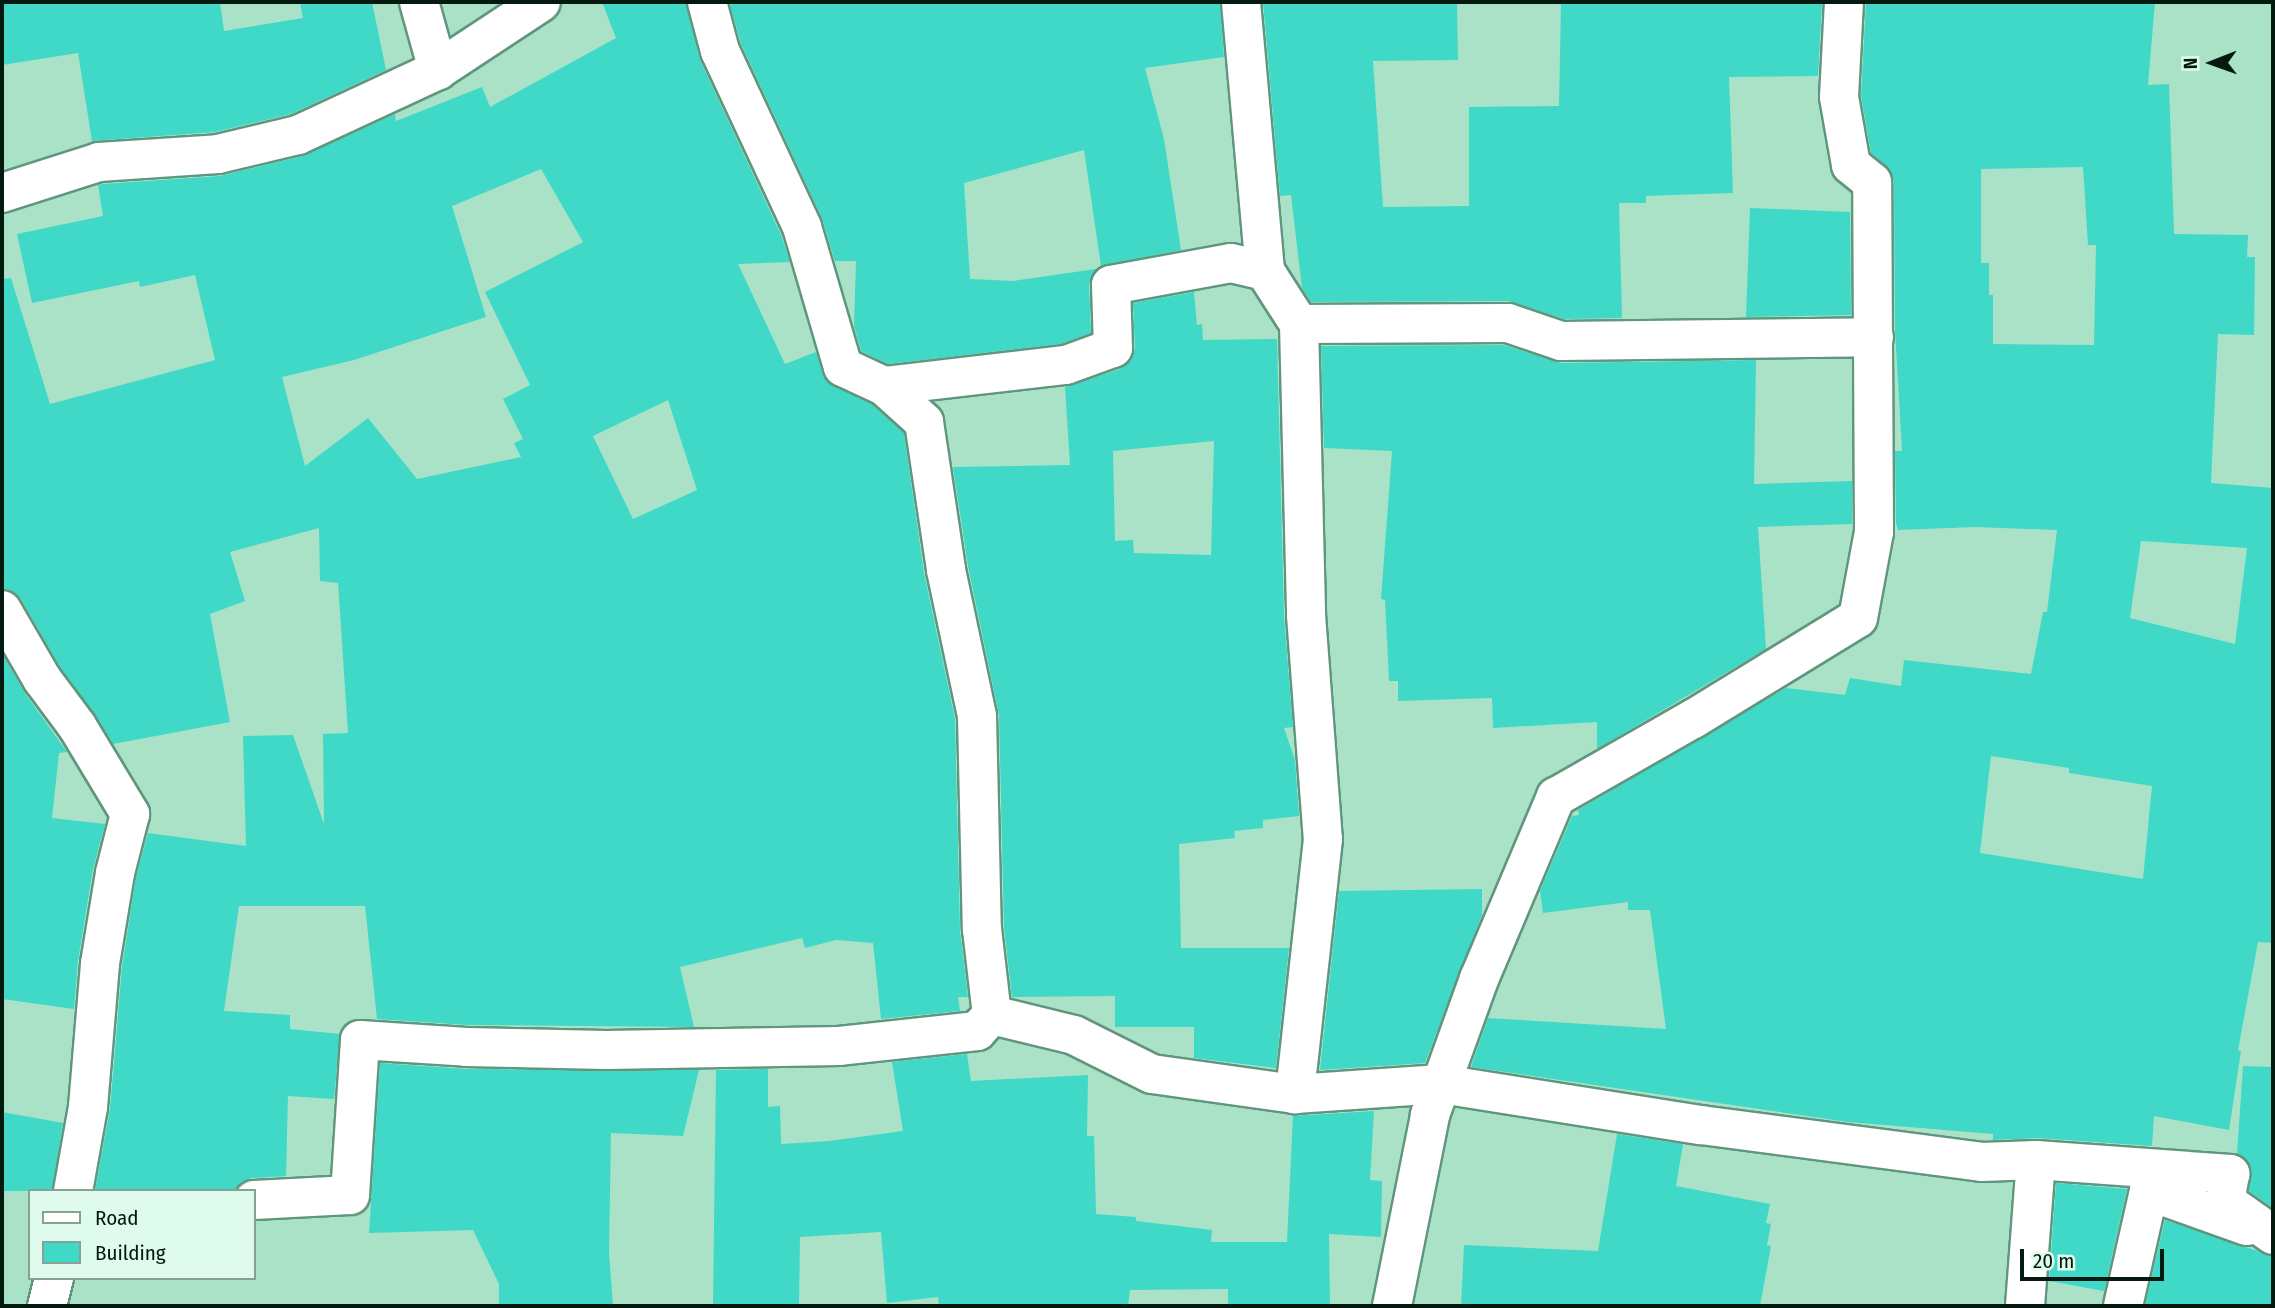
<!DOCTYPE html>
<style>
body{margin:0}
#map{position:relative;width:2275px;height:1308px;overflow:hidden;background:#a9e2c7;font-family:"Fira Sans Condensed",sans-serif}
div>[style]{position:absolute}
.building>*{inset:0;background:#40d9c8}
.roads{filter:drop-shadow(2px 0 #60967d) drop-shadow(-2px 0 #60967d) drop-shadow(0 2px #60967d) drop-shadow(0 -2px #60967d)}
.minor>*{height:38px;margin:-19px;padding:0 19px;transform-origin:19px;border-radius:19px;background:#fff}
span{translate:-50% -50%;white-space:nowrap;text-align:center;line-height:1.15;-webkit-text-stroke:5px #dffbed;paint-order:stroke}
.frame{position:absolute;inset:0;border:4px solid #041a11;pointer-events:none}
.legend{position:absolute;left:28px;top:1189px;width:228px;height:91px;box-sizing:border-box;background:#dffbed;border:2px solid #87a195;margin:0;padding:9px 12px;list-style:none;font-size:21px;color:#041a11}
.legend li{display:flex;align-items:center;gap:14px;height:35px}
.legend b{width:35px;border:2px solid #87a195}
.north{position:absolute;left:2177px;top:28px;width:70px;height:70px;-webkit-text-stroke:5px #dffbed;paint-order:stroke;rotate:269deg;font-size:19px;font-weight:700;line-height:28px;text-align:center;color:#041a11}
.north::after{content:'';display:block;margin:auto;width:24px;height:32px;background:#041a11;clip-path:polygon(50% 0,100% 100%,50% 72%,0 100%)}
.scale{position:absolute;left:2020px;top:1249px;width:144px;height:32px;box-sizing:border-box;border:4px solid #041a11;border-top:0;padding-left:9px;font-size:21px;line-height:24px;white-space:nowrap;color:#041a11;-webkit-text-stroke:5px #dffbed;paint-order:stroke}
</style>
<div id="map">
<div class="building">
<div style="clip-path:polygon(2px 2px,220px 2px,224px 31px,303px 18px,300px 2px,372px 2px,386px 70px,291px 114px,215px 132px,92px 141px,78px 53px,2px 65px)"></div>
<div style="clip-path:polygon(evenodd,602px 2px,686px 2px,700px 60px,781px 235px,790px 262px,738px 264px,785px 364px,816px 352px,827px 382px,872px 404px,904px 433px,924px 573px,955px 719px,960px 930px,968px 997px,958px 997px,960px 1011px,881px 1019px,873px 943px,836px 940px,805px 948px,802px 938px,680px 967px,694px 1027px,468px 1025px,377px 1019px,365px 906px,239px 906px,224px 1011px,290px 1015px,290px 1029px,340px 1034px,334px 1099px,288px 1096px,286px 1176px,252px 1178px,242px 1182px,234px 1191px,95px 1191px,110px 1109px,122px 967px,136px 877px,148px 833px,246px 846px,243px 736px,293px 735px,324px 824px,323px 734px,348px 733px,338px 583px,320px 581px,319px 528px,230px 552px,245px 601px,210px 614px,230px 722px,113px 744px,60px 667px,21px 599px,12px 591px,2px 588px,2px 279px,11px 278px,50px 404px,215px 360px,195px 275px,140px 287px,139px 281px,32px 303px,17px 234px,103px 216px,98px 185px,103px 184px,220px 176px,303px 156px,395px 114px,396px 121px,482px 87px,490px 107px,616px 38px,602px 2px,541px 169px,583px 242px,485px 292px,530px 385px,503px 399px,523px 439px,514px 443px,521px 457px,417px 479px,368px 418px,305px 466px,282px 377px,354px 360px,486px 317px,452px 206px,541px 169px,602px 2px,668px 400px,697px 490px,633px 519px,593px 436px,668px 400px)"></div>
<div style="clip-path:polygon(739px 2px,1220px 2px,1224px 57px,1145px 68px,1164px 139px,1181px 250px,1101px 266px,1084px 150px,964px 183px,970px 279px,1013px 281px,1096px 269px,1089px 285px,1091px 333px,1061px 344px,888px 364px,861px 351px,854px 326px,856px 261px,835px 261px,822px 218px,741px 44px,730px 5px)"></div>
<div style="clip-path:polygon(1263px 2px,1457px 2px,1458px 60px,1373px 61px,1383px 207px,1469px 206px,1469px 107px,1559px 106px,1561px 2px,1822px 2px,1818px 76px,1729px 77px,1733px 193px,1646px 196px,1646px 203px,1619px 203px,1622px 318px,1564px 319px,1508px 301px,1311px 302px,1302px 288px,1291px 195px,1280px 196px)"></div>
<div style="clip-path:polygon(evenodd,1866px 2px,2155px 2px,2148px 85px,2169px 84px,2174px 234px,2248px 235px,2247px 257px,2255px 257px,2254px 335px,2218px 334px,2211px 483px,2273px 488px,2273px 943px,2258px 942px,2238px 1050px,2241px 1051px,2229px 1130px,2154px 1116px,2152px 1146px,2038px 1138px,1993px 1140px,1993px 1134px,1848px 1122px,1471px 1067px,1488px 1018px,1666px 1029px,1650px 910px,1628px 910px,1628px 902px,1543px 913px,1540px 891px,1572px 816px,1579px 815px,1578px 810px,1786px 688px,1845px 695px,1850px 678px,1901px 686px,1904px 660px,2031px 674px,2043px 612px,2047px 612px,2057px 530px,1975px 527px,1898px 530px,1896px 523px,1895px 451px,1902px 451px,1895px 330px,1894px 182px,1891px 172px,1871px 153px,1861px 96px,1866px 2px,2083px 167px,2088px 245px,2096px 245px,2094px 345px,1993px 344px,1993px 295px,1989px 295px,1989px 263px,1981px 263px,1981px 169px,2083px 167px,1866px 2px,2141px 541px,2247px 548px,2235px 644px,2130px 618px,2141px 541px,1866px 2px,1991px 756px,2069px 768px,2069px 773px,2152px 786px,2143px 879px,1980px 853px,1991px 756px)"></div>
<div style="clip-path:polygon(1750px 208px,1850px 212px,1851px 315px,1746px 317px)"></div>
<div style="clip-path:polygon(evenodd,1194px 292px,1197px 325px,1202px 324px,1203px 340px,1277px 339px,1284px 616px,1293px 727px,1284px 728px,1295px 760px,1299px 816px,1263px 820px,1263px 828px,1234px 831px,1235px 838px,1179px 844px,1181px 948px,1289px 948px,1276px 1068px,1194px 1058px,1194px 1027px,1115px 1027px,1115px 996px,1012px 997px,1004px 927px,999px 715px,968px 566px,953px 467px,1070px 465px,1065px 387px,1120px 369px,1131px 361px,1135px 347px,1133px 303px,1194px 292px,1214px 441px,1211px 555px,1134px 553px,1133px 540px,1115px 541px,1113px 451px,1214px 441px)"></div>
<div style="clip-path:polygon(1504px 345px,1561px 363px,1756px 360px,1754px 484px,1852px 481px,1852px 524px,1758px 527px,1766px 649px,1597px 749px,1597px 722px,1493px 728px,1492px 698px,1398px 701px,1398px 681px,1389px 681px,1385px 600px,1381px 599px,1392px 451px,1324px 448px,1321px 346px)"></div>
<div style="clip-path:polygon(2px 653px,24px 692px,67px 752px,59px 753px,52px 818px,105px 824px,93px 869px,78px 961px,74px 1009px,2px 999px)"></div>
<div style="clip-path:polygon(1482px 889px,1482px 915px,1425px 1063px,1320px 1070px,1339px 891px)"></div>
<div style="clip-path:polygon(967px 1054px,971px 1081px,1088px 1075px,1087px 1136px,1094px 1136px,1096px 1214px,1136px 1217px,1136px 1221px,1212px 1230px,1211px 1242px,1287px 1242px,1293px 1116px,1374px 1111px,1370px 1180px,1382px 1181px,1381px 1237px,1329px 1234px,1330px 1306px,1228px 1306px,1228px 1289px,1130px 1290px,1128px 1306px,939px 1306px,938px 1297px,887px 1303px,881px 1232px,800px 1237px,799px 1306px,713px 1306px,716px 1070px,768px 1069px,768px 1107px,780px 1106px,781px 1144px,829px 1141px,903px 1131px,892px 1062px)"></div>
<div style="clip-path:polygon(380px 1063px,466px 1069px,699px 1070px,683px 1136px,611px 1133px,609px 1252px,613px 1306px,499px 1306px,499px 1284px,473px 1230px,369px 1233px)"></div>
<div style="clip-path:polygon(2243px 1066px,2273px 1067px,2273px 1208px,2249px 1191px,2250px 1167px,2237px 1154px)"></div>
<div style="clip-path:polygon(2px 1112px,63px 1123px,52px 1191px,2px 1191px)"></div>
<div style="clip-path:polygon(1617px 1134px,1683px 1144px,1676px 1186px,1770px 1204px,1766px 1223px,1771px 1224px,1767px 1245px,1771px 1246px,1760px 1306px,1461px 1306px,1464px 1245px,1598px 1251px)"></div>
<div style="clip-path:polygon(2056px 1183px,2127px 1189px,2104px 1291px,2049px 1281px)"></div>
<div style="clip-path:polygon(2165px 1220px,2273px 1256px,2273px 1306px,2145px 1306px)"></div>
</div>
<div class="roads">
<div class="minor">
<div style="left:419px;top:2px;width:71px;rotate:74.4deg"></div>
<div style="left:707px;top:2px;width:51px;rotate:75.1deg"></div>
<div style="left:720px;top:51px;width:194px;rotate:65deg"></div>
<div style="left:802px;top:227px;width:146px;rotate:73.7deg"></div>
<div style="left:843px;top:367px;width:45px;rotate:24.9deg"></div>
<div style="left:884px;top:386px;width:54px;rotate:42deg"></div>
<div style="left:924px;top:422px;width:150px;rotate:81.5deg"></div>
<div style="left:946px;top:570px;width:149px;rotate:78deg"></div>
<div style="left:977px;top:716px;width:213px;rotate:88.7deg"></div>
<div style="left:982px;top:929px;width:87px;rotate:83.4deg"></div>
<div style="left:1241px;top:2px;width:270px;rotate:84.9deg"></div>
<div style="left:1265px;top:271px;width:63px;rotate:57.3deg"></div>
<div style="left:1299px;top:324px;width:291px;rotate:88.6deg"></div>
<div style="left:1306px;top:615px;width:225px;rotate:85.7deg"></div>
<div style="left:1323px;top:839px;width:257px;rotate:96.3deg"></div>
<div style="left:2px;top:193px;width:102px;rotate:-17.7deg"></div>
<div style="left:99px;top:162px;width:119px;rotate:-3.8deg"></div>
<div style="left:218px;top:154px;width:82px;rotate:-13.4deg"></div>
<div style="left:298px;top:135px;width:154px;rotate:-24.9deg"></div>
<div style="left:438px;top:70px;width:123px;rotate:-33.4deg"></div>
<div style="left:1299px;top:324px;width:209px;rotate:-0.3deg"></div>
<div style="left:1508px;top:323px;width:56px;rotate:18.8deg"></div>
<div style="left:1561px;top:341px;width:313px;rotate:-0.7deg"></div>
<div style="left:884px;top:386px;width:183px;rotate:-6.6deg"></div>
<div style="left:1066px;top:365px;width:50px;rotate:-19.9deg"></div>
<div style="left:1113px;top:348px;width:63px;rotate:-91.8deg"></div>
<div style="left:1111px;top:285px;width:122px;rotate:-10.4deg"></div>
<div style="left:1231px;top:263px;width:35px;rotate:13deg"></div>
<div style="left:2px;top:610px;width:80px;rotate:59.9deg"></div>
<div style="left:42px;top:679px;width:59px;rotate:53.3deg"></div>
<div style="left:77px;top:726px;width:103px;rotate:58.9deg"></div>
<div style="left:130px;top:814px;width:61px;rotate:104.3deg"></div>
<div style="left:115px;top:873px;width:92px;rotate:99.4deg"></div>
<div style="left:100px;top:964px;width:144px;rotate:94.8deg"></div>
<div style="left:88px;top:1107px;width:85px;rotate:100.1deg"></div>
<div style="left:254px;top:1200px;width:96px;rotate:-3deg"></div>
<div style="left:350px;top:1195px;width:155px;rotate:-86.3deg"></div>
<div style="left:360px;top:1040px;width:107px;rotate:3.7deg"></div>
<div style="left:467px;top:1047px;width:139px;rotate:1.2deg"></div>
<div style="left:606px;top:1050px;width:233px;rotate:-1deg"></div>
<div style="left:839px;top:1046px;width:139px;rotate:-6.2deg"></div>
<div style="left:977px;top:1031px;width:22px;rotate:-47deg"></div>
<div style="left:992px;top:1015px;width:84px;rotate:13.7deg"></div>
<div style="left:1074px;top:1035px;width:87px;rotate:26.6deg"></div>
<div style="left:1152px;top:1074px;width:144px;rotate:8deg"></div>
<div style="left:1295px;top:1094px;width:146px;rotate:-3.9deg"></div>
<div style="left:1441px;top:1084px;width:263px;rotate:9deg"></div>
<div style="left:1701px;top:1125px;width:283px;rotate:7.5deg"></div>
<div style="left:1982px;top:1162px;width:54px;rotate:-2.1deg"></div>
<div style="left:2036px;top:1160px;width:195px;rotate:4.1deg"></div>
<div style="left:2230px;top:1174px;width:27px;rotate:100deg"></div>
<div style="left:2225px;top:1201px;width:59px;rotate:35.3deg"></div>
<div style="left:47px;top:1306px;width:29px;rotate:-76deg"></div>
<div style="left:1392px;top:1306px;width:195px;rotate:-78.7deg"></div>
<div style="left:1430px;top:1115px;width:145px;rotate:-70.2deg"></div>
<div style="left:1479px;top:979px;width:198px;rotate:-67.1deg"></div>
<div style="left:1556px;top:797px;width:158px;rotate:-29.7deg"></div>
<div style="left:1693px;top:719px;width:193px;rotate:-31.5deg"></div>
<div style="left:1858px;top:618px;width:87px;rotate:-79.5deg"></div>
<div style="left:1874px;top:532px;width:350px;rotate:-90.3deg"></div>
<div style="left:1872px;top:182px;width:27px;rotate:-141deg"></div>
<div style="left:1851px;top:165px;width:69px;rotate:-100deg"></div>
<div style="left:1839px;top:97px;width:95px;rotate:-87deg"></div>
<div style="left:2025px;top:1306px;width:146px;rotate:-85.7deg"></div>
<div style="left:2123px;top:1306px;width:118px;rotate:-77.3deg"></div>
<div style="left:2149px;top:1191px;width:104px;rotate:19.7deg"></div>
</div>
</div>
<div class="frame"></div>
<ul class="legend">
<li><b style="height:9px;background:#fff"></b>Road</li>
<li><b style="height:19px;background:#40d9c8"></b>Building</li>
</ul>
<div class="north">N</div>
<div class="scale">20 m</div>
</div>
